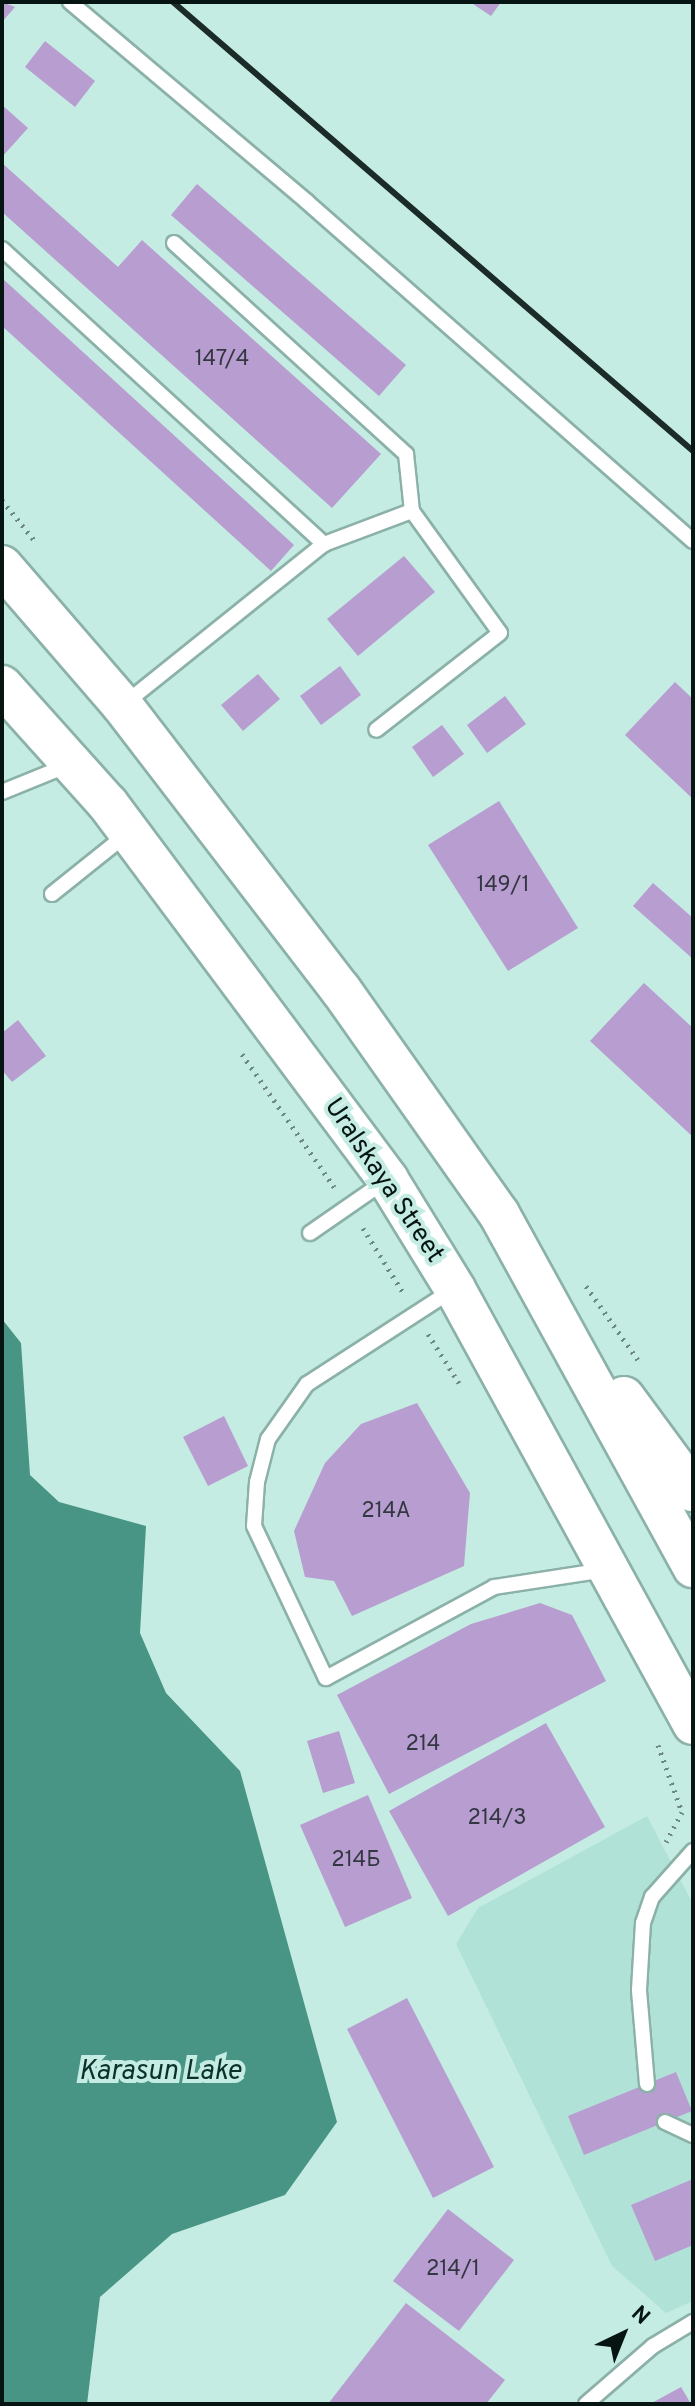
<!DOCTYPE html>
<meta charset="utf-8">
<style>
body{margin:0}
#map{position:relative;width:695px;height:2406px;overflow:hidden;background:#c4ece2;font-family:Overpass,sans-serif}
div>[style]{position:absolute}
.built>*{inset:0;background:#b1e2d7}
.water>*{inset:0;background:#489485}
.building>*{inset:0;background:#b89dd1}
.path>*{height:5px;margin-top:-2.5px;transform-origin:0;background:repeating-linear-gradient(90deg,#6c8881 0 2px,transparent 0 8px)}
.roads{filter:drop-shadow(2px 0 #8bb1a8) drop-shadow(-2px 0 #8bb1a8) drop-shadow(0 2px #8bb1a8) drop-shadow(0 -2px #8bb1a8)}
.lane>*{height:14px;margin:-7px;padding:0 7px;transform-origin:7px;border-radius:7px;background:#fff}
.secondary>*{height:40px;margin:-20px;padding:0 20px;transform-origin:20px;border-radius:20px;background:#fff}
.rail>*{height:6px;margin:-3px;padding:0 3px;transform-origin:3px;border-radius:3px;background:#1b2b28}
span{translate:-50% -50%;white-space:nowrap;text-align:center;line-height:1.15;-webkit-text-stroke:8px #c4ece2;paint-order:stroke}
.number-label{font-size:22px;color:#333742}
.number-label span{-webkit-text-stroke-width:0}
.street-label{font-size:26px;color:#071512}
.water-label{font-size:28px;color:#0c312b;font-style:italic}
.frame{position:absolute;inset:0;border:4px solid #071512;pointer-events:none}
.north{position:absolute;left:583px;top:2294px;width:80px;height:80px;-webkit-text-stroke:6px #c4ece2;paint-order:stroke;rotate:43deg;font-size:22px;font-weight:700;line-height:32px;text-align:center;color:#071512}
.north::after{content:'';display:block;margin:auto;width:28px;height:36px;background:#071512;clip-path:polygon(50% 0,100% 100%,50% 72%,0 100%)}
</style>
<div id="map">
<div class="built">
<div style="clip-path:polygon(647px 1816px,693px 1904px,693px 2301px,666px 2313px,612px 2266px,456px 1944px,478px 1908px)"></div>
</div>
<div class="water">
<div style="clip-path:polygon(2px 1319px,21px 1343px,30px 1475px,59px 1502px,146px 1526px,140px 1633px,166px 1693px,240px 1771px,337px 2122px,285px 2195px,172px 2234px,100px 2297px,87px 2404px,2px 2404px)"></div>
</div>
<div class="building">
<div style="clip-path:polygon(2px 2px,15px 7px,2px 22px)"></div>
<div style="clip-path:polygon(470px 2px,501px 2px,491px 16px)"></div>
<div style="clip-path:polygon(45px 41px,95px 81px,75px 107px,25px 67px)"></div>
<div style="clip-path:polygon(2px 105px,28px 128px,2px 157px)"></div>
<div style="clip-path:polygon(2px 163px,118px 267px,142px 240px,381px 454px,332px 508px,2px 212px)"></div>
<div style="clip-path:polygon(197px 184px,406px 365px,379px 396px,171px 215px)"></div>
<div style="clip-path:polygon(2px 278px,294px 545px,271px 571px,2px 326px)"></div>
<div style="clip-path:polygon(404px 556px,435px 592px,358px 656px,327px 619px)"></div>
<div style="clip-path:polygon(340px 666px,361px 695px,321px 725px,300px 696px)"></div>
<div style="clip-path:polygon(258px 674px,280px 699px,243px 731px,221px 705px)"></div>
<div style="clip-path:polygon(675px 682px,693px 699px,693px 799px,625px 735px)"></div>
<div style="clip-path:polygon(505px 696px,526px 724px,487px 753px,467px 725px)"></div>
<div style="clip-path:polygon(442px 725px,464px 754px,433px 777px,412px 747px)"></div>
<div style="clip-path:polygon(499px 801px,578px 928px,508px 971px,428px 845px)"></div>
<div style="clip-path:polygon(653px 883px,693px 918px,693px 959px,633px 906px)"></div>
<div style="clip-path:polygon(644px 983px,693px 1028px,693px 1137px,590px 1041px)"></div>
<div style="clip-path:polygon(18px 1020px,46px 1056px,12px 1082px,2px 1070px,2px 1033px)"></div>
<div style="clip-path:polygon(417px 1403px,470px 1493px,464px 1566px,352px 1616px,334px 1581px,305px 1577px,294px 1531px,325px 1463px,361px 1424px)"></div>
<div style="clip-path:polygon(224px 1416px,248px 1466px,208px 1486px,183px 1437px)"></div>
<div style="clip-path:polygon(540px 1603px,572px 1615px,606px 1681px,389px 1794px,337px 1695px,471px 1624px)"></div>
<div style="clip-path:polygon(546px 1723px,605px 1827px,448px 1916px,389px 1811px)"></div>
<div style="clip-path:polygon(339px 1731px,355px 1783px,323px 1793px,307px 1741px)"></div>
<div style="clip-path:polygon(368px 1795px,412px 1898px,345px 1927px,300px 1825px)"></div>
<div style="clip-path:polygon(407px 1998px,494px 2167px,433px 2198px,347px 2029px)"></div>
<div style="clip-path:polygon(676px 2072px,692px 2111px,584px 2155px,568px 2116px)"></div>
<div style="clip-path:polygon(693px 2179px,693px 2245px,655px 2261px,631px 2205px)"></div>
<div style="clip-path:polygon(448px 2209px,514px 2260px,459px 2331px,393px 2281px)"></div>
<div style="clip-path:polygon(406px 2303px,505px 2380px,486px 2404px,328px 2404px)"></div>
<div style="clip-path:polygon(681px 2387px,691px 2404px,650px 2404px)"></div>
</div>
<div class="path">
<div style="left:2px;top:500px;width:51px;rotate:51.3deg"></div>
<div style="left:242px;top:1054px;width:162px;rotate:55.3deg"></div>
<div style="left:363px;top:1228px;width:78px;rotate:58.2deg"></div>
<div style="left:586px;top:1286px;width:90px;rotate:54.9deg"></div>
<div style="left:428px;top:1334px;width:58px;rotate:57.7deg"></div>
<div style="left:658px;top:1745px;width:71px;rotate:70.3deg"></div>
<div style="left:682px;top:1812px;width:34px;rotate:118deg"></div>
</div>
<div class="roads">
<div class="lane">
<div style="left:70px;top:2px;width:309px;rotate:40.1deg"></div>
<div style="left:306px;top:201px;width:515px;rotate:41.3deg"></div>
<div style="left:174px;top:243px;width:314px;rotate:42.3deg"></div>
<div style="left:406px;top:454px;width:57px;rotate:84deg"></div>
<div style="left:2px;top:249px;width:437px;rotate:42.5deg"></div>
<div style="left:123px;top:705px;width:258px;rotate:-38.7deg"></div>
<div style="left:324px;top:544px;width:94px;rotate:-20.6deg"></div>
<div style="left:412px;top:511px;width:150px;rotate:54.2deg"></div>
<div style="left:500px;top:633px;width:157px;rotate:142deg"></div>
<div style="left:2px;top:792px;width:71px;rotate:-22.2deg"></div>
<div style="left:52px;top:894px;width:96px;rotate:-38.7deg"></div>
<div style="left:310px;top:1233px;width:91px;rotate:-34.7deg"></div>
<div style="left:451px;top:1291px;width:171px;rotate:147.1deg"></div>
<div style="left:307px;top:1384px;width:67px;rotate:125.3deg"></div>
<div style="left:268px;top:1439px;width:44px;rotate:104.3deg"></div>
<div style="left:257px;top:1482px;width:44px;rotate:93.9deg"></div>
<div style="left:254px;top:1526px;width:168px;rotate:64.7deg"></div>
<div style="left:326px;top:1678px;width:191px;rotate:-28.4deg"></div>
<div style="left:494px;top:1587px;width:112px;rotate:-8.7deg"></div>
<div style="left:647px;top:2084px;width:94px;rotate:-94.9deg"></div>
<div style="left:639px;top:1990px;width:67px;rotate:-86.6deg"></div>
<div style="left:643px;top:1923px;width:28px;rotate:-71deg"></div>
<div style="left:652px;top:1897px;width:62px;rotate:-48.3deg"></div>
<div style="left:665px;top:2122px;width:31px;rotate:25deg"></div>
<div style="left:586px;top:2404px;width:89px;rotate:-40.9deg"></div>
<div style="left:653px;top:2346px;width:47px;rotate:-31deg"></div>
</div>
<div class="secondary">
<div style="left:2px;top:566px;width:184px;rotate:49.2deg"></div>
<div style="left:122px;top:705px;width:359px;rotate:52.5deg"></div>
<div style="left:341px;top:990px;width:274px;rotate:54.8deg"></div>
<div style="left:499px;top:1214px;width:403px;rotate:61.2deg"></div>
<div style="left:2px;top:686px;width:159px;rotate:48.1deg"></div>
<div style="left:108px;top:804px;width:469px;rotate:53.3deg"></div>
<div style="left:388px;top:1180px;width:128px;rotate:58.4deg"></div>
<div style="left:455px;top:1289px;width:496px;rotate:61.3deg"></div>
<div style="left:624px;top:1397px;width:117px;rotate:53.7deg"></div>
</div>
</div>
<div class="rail">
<div style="left:173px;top:2px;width:687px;rotate:40.81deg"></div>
</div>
<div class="number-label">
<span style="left:222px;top:360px">147/4</span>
<span style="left:503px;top:886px">149/1</span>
<span style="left:386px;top:1512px">214А</span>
<span style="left:423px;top:1745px">214</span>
<span style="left:497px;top:1819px">214/3</span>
<span style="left:356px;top:1861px">214Б</span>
<span style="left:453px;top:2270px">214/1</span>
</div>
<div class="street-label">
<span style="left:383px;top:1181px;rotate:56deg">Uralskaya Street</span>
</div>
<div class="water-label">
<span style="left:160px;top:2072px">Karasun Lake</span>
</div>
<div class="frame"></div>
<div class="north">N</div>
</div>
